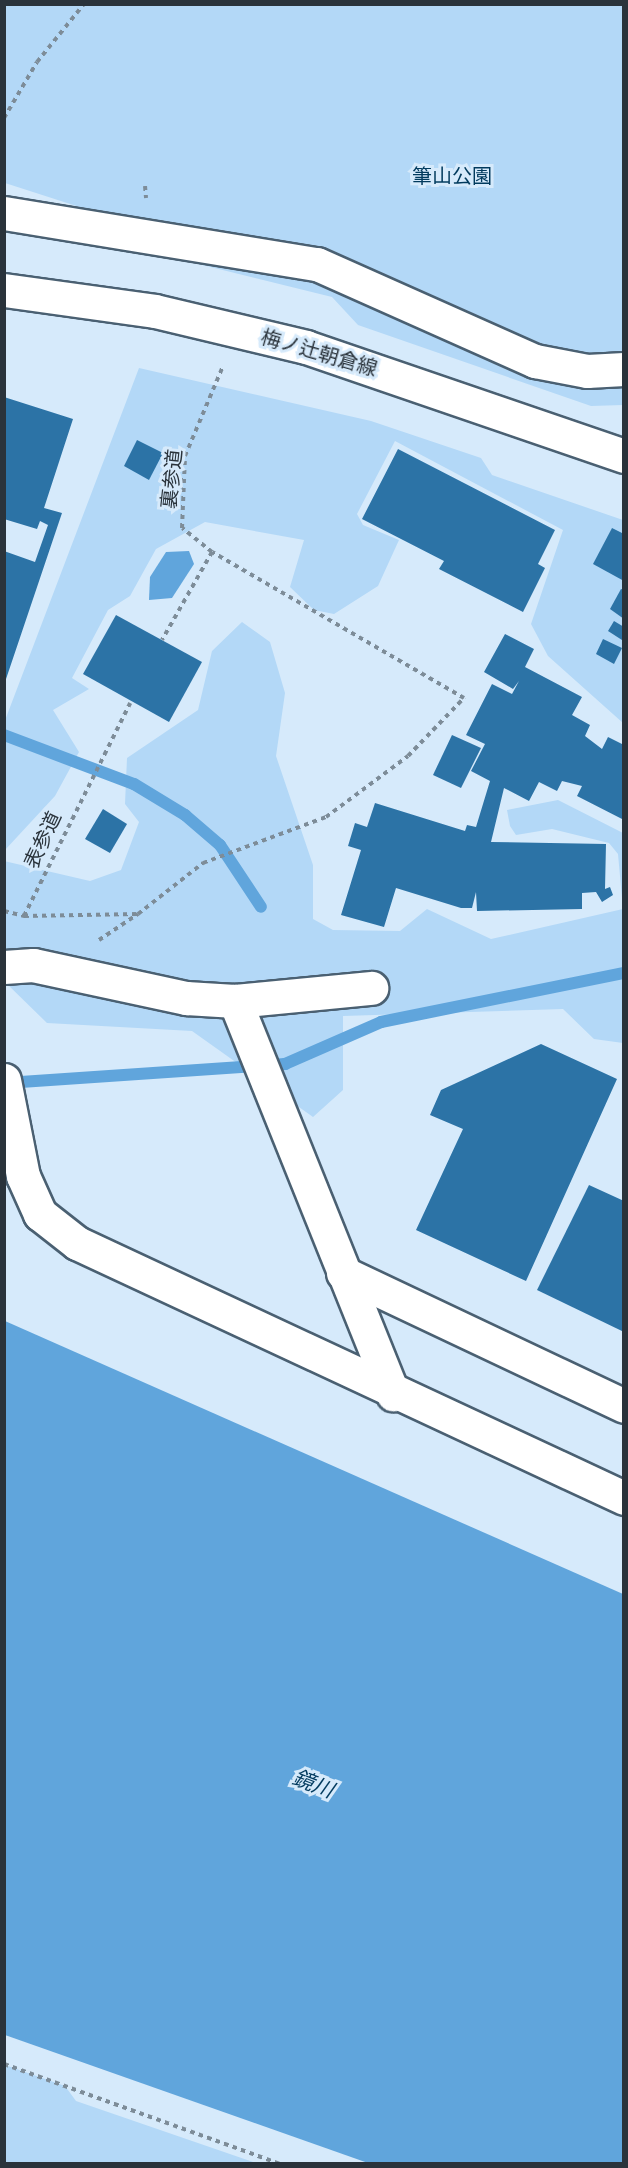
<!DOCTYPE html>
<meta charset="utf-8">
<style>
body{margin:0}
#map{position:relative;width:628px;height:2168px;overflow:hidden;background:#d6eafb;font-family:Poppins,"Noto Sans JP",sans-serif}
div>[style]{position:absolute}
.green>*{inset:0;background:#b3d8f7}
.water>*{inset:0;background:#60a5dc}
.stream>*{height:12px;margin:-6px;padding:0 6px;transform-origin:6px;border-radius:6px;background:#60a5dc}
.building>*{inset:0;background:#2c73a6}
.path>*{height:4px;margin-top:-2px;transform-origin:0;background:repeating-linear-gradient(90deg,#7d8c98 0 4.5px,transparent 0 9px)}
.roads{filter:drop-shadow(2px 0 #4a6072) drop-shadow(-2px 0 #4a6072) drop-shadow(0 2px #4a6072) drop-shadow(0 -2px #4a6072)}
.street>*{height:33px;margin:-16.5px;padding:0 16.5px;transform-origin:16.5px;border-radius:16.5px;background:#fff}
.secondary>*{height:33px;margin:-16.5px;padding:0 16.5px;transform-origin:16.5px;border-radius:16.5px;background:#fff}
span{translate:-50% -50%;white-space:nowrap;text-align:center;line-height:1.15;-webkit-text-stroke:6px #d6eafb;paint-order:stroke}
.park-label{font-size:20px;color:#013a5d}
.street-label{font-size:20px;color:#2a333b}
.water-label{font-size:21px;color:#033b5f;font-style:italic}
.frame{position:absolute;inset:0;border:6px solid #2a333b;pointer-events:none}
</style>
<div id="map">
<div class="green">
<div style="clip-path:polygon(5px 5px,623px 5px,623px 405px,591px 406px,358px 325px,332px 297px,162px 255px,123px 221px,5px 183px)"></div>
<div style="clip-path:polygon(139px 368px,371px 421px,481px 458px,492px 475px,623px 520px,623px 723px,548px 656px,531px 624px,563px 530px,395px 441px,357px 514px,363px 525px,399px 540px,378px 586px,334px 614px,314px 610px,290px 587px,304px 540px,205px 522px,156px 549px,130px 596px,108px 610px,72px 678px,89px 689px,53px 710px,79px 752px,55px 796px,5px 850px,4px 723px)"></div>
<div style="clip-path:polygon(242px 622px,270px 642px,285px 693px,276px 756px,313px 865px,313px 919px,333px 930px,400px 931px,427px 909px,491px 939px,623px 909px,618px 854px,609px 843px,552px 829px,516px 835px,510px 826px,507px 810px,558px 800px,623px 833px,623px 1043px,594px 1039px,563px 1009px,343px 1016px,343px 1090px,313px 1117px,192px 1031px,47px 1023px,5px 982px,4px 861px,90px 881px,121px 870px,139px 822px,125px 804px,127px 758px,198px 710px,212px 651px)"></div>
<div style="clip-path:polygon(5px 2065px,65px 2086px,76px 2101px,256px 2163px,5px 2163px)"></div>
</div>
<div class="water">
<div style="clip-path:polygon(189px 551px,194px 564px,172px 598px,149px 600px,150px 577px,166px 552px)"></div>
<div style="clip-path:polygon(5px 1321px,623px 1594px,623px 2163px,368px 2163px,5px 2035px)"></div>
</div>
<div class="stream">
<div style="left:4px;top:735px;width:139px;rotate:20.7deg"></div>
<div style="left:134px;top:784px;width:60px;rotate:31.3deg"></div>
<div style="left:185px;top:815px;width:46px;rotate:40.6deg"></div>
<div style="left:220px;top:845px;width:74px;rotate:56.5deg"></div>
<div style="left:6px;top:1083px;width:280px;rotate:-3.9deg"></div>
<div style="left:285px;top:1064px;width:105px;rotate:-23.6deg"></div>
<div style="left:381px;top:1022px;width:248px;rotate:-11.4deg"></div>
</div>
<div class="building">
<div style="clip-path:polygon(4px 397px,73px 419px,44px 508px,62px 513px,5px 682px,4px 551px,35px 562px,48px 525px,40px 521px,37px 529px,4px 519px)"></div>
<div style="clip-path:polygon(137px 440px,163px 453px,149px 480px,124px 466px)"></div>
<div style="clip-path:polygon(398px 449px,555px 530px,538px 564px,545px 568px,523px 612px,439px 569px,444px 561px,362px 519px)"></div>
<div style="clip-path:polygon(612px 528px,624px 534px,624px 581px,593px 564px)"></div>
<div style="clip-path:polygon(621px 589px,624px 590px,624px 619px,610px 609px)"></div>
<div style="clip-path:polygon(116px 615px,202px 662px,169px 722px,83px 674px)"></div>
<div style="clip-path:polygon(614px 621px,624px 627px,622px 640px,608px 631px)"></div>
<div style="clip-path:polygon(505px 634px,534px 649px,525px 667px,582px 697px,572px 715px,590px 725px,585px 736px,602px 749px,608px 737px,624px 745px,624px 820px,577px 796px,582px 786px,562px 781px,557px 791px,539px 782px,529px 801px,504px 788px,491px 842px,606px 844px,605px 889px,610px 887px,613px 895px,602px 902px,596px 892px,582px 893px,582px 909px,477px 911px,476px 892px,472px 908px,461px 908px,396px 888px,384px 927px,341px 915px,361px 850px,348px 846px,355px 823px,367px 827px,375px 803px,465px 831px,467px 825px,476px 827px,490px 781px,471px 771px,485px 744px,466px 735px,492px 684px,512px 694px,519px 681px,513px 689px,484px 672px)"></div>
<div style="clip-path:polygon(603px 639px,622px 648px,614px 664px,596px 654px)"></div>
<div style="clip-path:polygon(452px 735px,481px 748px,461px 788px,433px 775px)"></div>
<div style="clip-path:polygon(103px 809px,127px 824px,110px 853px,85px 839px)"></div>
<div style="clip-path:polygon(541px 1044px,617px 1079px,526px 1281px,416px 1230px,463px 1129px,430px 1115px,441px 1090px)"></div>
<div style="clip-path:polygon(589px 1185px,624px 1201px,624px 1332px,537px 1290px)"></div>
</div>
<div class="path">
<div style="left:4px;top:118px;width:65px;rotate:-59.5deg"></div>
<div style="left:37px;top:62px;width:75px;rotate:-51deg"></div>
<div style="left:145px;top:186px;width:12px;rotate:85deg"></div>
<div style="left:212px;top:552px;width:38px;rotate:-141deg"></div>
<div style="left:182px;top:528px;width:72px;rotate:-87.6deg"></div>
<div style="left:185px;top:456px;width:98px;rotate:-67.1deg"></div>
<div style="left:4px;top:911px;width:21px;rotate:14deg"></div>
<div style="left:24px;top:916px;width:238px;rotate:-63.5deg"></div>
<div style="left:24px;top:916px;width:114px;rotate:-1deg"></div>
<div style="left:138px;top:914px;width:83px;rotate:-38.1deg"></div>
<div style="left:203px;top:863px;width:131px;rotate:-20.5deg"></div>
<div style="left:326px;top:817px;width:102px;rotate:-36.6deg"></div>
<div style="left:408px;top:756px;width:81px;rotate:-46deg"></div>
<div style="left:464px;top:698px;width:291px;rotate:-149.9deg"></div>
<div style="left:212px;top:552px;width:101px;rotate:119.6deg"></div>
<div style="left:99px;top:940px;width:47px;rotate:-33.7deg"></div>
<div style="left:4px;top:2064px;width:294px;rotate:19.9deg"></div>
</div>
<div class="roads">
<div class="street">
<div style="left:4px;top:967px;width:29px;rotate:-4deg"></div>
<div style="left:33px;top:965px;width:157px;rotate:12.2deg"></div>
<div style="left:186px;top:998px;width:49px;rotate:3.5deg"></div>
<div style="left:235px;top:1001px;width:137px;rotate:-5.5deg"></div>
<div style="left:235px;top:1001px;width:424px;rotate:68.1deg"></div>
<div style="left:4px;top:1080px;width:98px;rotate:78.8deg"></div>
<div style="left:23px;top:1176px;width:42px;rotate:65.9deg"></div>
<div style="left:40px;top:1214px;width:47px;rotate:38.1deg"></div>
<div style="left:77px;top:1243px;width:604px;rotate:24.99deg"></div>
<div style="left:343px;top:1273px;width:311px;rotate:25.3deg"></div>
</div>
<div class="secondary">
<div style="left:4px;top:213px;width:317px;rotate:9.3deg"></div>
<div style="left:317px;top:264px;width:239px;rotate:24deg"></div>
<div style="left:535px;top:361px;width:53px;rotate:10.9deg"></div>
<div style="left:587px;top:371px;width:37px;rotate:-3deg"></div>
<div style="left:4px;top:290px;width:152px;rotate:7.9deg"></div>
<div style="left:155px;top:311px;width:155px;rotate:13.4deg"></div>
<div style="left:306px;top:347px;width:336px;rotate:18.9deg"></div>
</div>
</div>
<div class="park-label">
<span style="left:452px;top:176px">筆山公園</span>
</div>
<div class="street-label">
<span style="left:319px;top:353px;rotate:16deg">梅ノ辻朝倉線</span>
<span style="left:172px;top:479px;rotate:-84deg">裏参道</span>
<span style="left:43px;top:840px;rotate:-65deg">表参道</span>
</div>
<div class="water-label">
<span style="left:313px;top:1784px;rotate:21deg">鏡川</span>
</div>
<div class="frame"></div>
</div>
